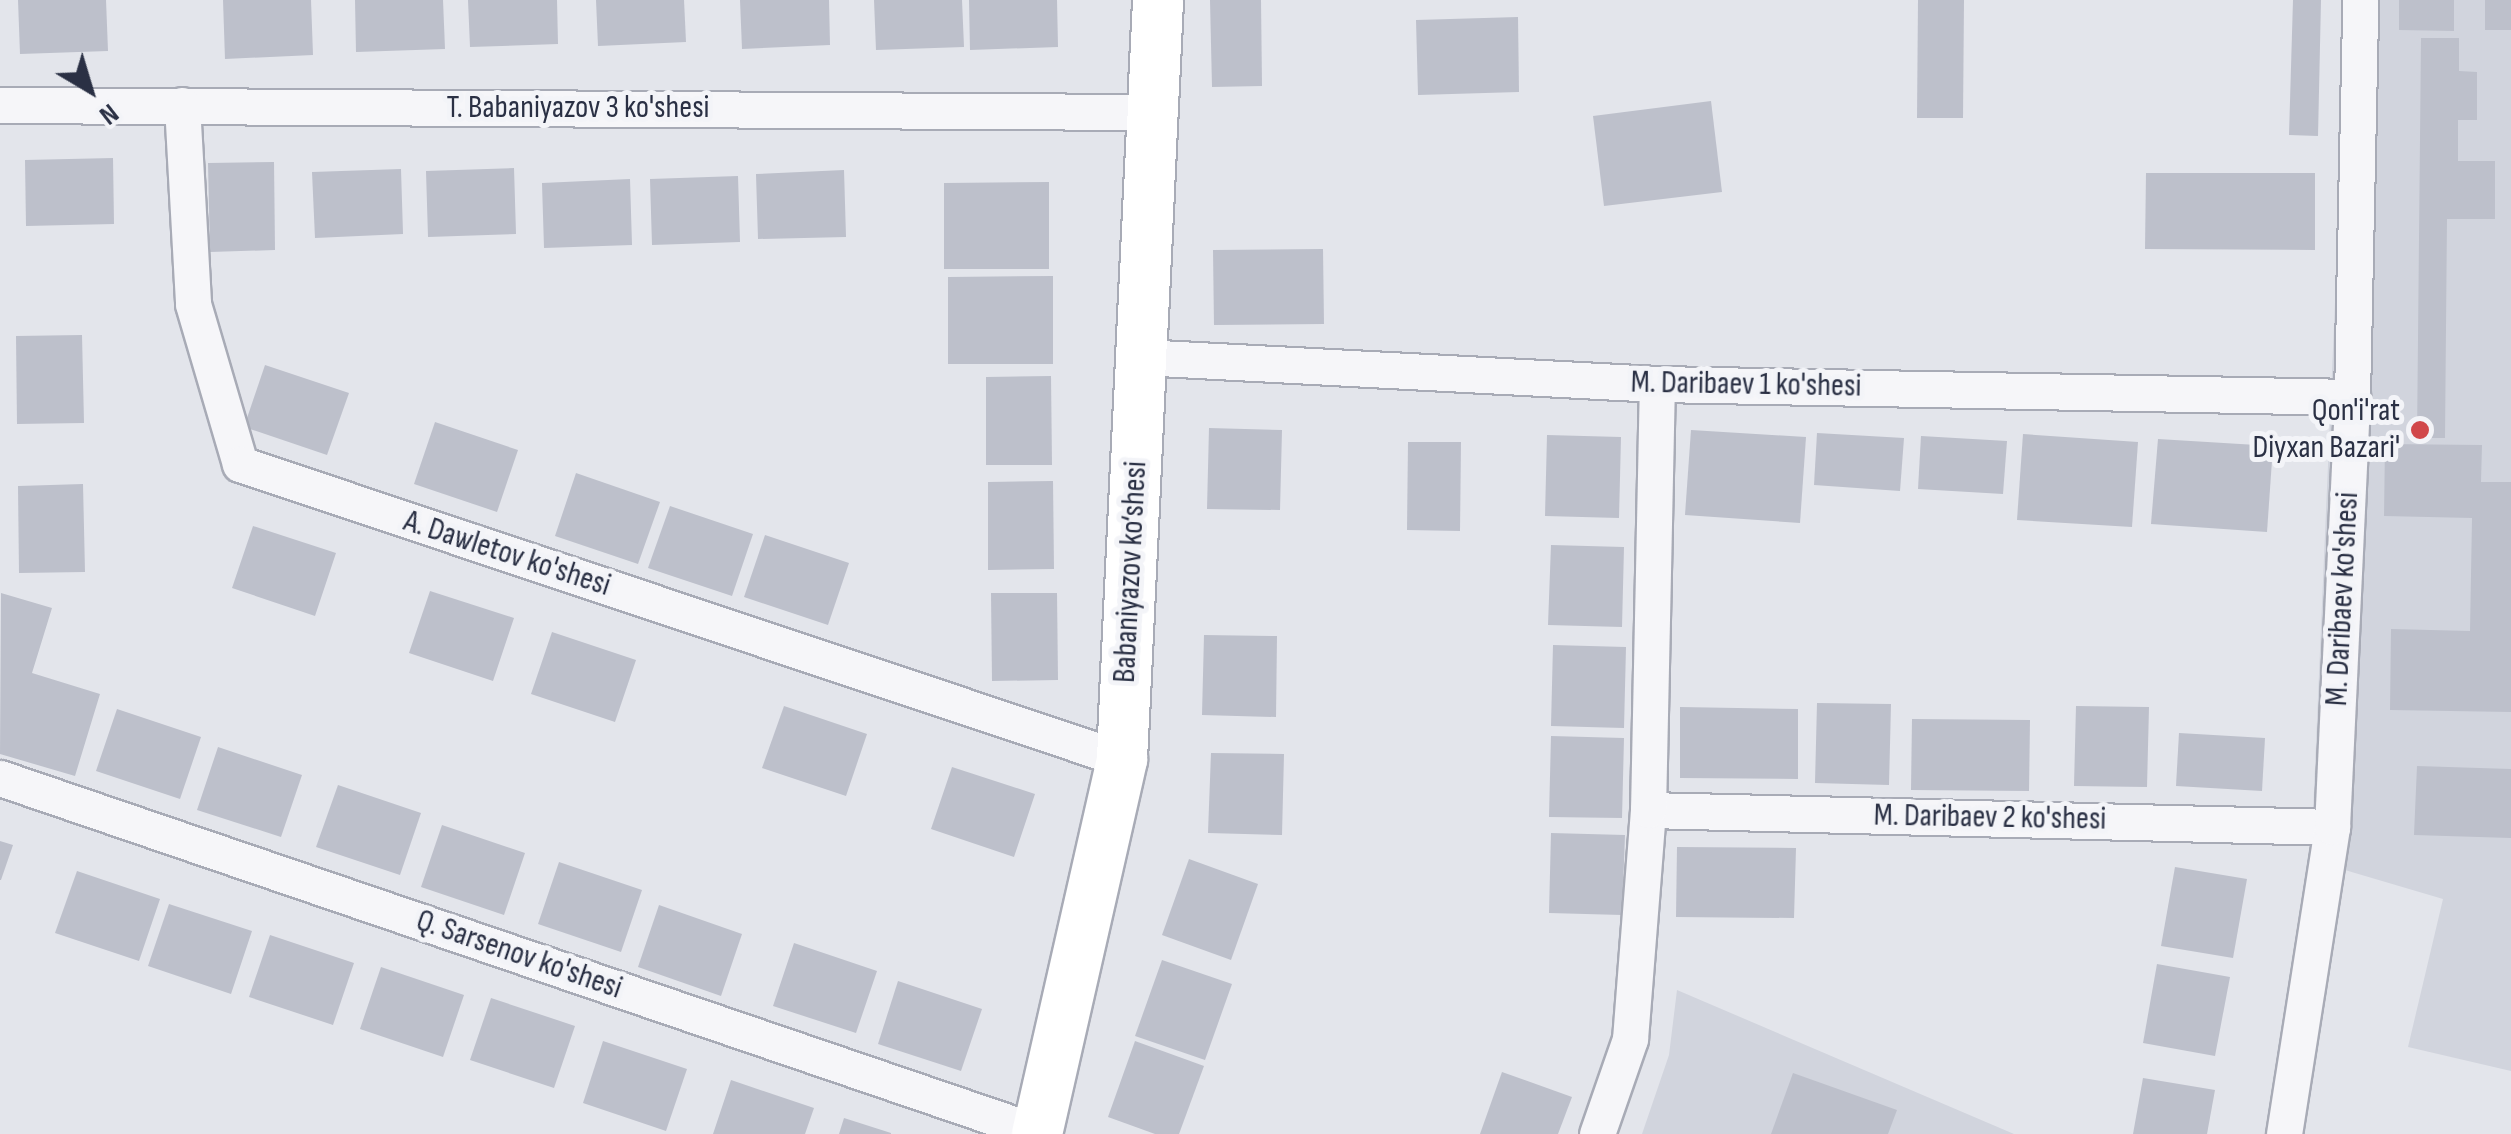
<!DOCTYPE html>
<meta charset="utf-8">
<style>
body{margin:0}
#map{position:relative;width:2511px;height:1134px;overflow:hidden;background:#e3e5eb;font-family:"Sofia Sans Condensed",sans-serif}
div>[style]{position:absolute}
.built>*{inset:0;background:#d1d4dd}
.building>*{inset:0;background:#bdc0cb}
.roads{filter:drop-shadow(2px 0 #a8abb6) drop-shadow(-2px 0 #a8abb6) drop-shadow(0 2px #a8abb6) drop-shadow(0 -2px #a8abb6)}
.street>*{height:35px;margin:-17.5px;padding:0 17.5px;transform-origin:17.5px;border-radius:17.5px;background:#f6f6f9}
.secondary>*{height:50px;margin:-25px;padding:0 25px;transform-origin:25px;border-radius:25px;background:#fff}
.dots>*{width:28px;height:28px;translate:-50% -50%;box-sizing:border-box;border:5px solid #f3f4f8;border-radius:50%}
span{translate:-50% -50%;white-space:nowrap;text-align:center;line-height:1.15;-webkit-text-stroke:10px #f3f4f8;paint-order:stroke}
.street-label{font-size:32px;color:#2a3044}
.poi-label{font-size:32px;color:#2a3044}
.right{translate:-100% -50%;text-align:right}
.north{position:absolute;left:40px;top:40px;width:100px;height:100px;-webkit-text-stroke:8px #f3f4f8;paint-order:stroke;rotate:142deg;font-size:28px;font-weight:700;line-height:40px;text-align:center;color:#2a3044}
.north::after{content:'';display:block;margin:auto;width:35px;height:45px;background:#2a3044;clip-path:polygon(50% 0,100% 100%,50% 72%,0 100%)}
</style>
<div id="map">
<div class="built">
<div style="clip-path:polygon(2348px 0,2511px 0,2511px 1071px,2408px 1047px,2443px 899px,2311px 860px)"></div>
<div style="clip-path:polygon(1677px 990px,2014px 1134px,1642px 1134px,1669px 1055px)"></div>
</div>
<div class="building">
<div style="clip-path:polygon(18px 0,106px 0,108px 51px,20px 54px)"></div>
<div style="clip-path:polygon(223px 0,311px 0,313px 55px,225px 59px)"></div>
<div style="clip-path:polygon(355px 0,443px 0,445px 49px,356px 52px)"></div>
<div style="clip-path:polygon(468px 0,557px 0,558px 44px,470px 47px)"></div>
<div style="clip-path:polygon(596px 0,684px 0,686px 42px,598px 46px)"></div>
<div style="clip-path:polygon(740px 0,829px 0,830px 45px,742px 49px)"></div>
<div style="clip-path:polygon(874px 0,962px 0,964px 47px,876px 50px)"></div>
<div style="clip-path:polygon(969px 0,1057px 0,1058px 47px,970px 50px)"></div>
<div style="clip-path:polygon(1210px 0,1261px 0,1262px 86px,1212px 87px)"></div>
<div style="clip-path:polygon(1918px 0,1964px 0,1963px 118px,1917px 118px)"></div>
<div style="clip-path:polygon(2293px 0,2321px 0,2318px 136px,2289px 135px)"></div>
<div style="clip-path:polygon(2399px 0,2454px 0,2454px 31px,2399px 30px)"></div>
<div style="clip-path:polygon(2485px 0,2511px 0,2511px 30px,2485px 30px)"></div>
<div style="clip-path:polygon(1518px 17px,1519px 92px,1418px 95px,1416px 20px)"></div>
<div style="clip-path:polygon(2421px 38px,2459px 38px,2459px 71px,2477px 72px,2477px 120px,2458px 120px,2458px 161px,2495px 161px,2495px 219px,2447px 219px,2445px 438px,2417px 438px)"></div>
<div style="clip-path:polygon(1711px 101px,1722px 192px,1604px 206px,1593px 116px)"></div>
<div style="clip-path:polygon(113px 158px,114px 224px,26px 226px,25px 160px)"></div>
<div style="clip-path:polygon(274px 162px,275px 250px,210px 252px,208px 163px)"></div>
<div style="clip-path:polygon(514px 168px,516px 234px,428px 237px,426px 171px)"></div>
<div style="clip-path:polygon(401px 169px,403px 234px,315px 238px,312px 172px)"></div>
<div style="clip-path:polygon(844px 170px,846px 237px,758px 239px,756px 174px)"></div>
<div style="clip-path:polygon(2146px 173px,2315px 173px,2315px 250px,2145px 249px)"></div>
<div style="clip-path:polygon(738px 176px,740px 242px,652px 245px,650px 179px)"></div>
<div style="clip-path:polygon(630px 179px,632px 245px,544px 248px,542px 183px)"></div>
<div style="clip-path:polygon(1049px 182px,1049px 269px,944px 269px,944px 183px)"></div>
<div style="clip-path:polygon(1323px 249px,1324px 324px,1214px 325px,1213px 250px)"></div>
<div style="clip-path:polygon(1053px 276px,1053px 364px,948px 364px,948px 277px)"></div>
<div style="clip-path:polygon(82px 335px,84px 423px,17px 424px,16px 336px)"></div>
<div style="clip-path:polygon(265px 365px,349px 393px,327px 455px,244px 427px)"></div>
<div style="clip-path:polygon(1051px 376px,1052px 465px,986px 465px,986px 377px)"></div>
<div style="clip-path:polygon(435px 422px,518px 450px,497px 512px,414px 484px)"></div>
<div style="clip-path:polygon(1209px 428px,1282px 430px,1280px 510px,1207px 509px)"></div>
<div style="clip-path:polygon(1691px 430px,1806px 437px,1800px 523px,1685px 515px)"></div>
<div style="clip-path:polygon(1817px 433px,1904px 438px,1900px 491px,1814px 485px)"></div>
<div style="clip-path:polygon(2023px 434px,2138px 442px,2132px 527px,2017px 520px)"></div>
<div style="clip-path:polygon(1547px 435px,1621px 437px,1619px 518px,1545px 516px)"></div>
<div style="clip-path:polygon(1921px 436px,2007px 441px,2003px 494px,1918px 489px)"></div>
<div style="clip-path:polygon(2158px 439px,2273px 446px,2267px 532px,2151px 524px)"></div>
<div style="clip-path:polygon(1408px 442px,1461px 442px,1460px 531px,1407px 530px)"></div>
<div style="clip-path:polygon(2385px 444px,2482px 445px,2481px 482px,2511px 482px,2511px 712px,2390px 710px,2391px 629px,2470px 631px,2472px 518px,2384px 516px)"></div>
<div style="clip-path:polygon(576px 473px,660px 502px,638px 564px,555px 536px)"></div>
<div style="clip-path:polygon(1053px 481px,1054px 569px,988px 570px,988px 482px)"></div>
<div style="clip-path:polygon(83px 484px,85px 572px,19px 573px,18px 486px)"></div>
<div style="clip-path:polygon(670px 506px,753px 534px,732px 596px,648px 568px)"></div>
<div style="clip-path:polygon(253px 526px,336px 553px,315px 616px,232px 588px)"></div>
<div style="clip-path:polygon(765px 535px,849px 563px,828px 625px,744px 597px)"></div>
<div style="clip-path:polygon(1551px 545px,1624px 547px,1622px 627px,1548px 625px)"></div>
<div style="clip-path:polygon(430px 591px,514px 618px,493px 681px,409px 653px)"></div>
<div style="clip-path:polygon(1px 593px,52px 608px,32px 673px,100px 694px,75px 776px,0 754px)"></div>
<div style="clip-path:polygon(991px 593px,1057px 593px,1058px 680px,992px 681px)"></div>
<div style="clip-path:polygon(552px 632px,636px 660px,615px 722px,531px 694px)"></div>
<div style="clip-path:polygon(1204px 635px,1277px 636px,1276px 717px,1202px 715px)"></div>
<div style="clip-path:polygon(1553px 645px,1626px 647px,1624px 728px,1551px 726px)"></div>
<div style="clip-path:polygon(1817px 703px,1891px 704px,1889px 785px,1815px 783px)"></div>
<div style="clip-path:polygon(784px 706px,867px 734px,846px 796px,762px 768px)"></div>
<div style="clip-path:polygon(2076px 706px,2149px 707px,2147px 787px,2074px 786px)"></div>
<div style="clip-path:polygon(1680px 707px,1798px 709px,1798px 779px,1680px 778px)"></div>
<div style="clip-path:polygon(117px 709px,201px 737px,180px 799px,96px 771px)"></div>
<div style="clip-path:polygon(1912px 719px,2030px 720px,2029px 791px,1911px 790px)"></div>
<div style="clip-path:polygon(2179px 733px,2265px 738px,2262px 791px,2176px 786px)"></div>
<div style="clip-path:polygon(1551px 736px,1624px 738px,1622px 818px,1549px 817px)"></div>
<div style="clip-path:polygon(218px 747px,302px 775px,281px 837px,197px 810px)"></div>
<div style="clip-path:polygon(1211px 753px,1284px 754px,1282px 835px,1208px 833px)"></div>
<div style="clip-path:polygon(2417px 766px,2511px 769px,2511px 838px,2414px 835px)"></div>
<div style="clip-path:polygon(952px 767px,1035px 794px,1014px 857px,931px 829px)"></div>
<div style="clip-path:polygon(338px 785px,421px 813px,400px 875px,316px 847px)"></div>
<div style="clip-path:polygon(442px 825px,525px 853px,504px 915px,421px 887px)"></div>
<div style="clip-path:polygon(1551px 833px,1625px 835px,1622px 915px,1549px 913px)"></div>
<div style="clip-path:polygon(0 841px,13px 845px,1px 880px,0 880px)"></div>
<div style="clip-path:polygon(1677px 847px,1796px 848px,1794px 918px,1676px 917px)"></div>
<div style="clip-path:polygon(1189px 859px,1258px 884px,1231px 960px,1162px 935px)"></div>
<div style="clip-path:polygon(559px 862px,642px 890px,621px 952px,538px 924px)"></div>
<div style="clip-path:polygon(2175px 867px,2247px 879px,2233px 958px,2161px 946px)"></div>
<div style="clip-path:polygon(77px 871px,160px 899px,139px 961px,55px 933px)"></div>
<div style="clip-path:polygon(169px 904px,252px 931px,231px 994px,148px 966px)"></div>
<div style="clip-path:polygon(659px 905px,742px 934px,721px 996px,638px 967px)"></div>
<div style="clip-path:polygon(270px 935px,354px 963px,333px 1025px,249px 997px)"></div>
<div style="clip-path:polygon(794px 943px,877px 971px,856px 1033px,773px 1006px)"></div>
<div style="clip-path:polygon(1162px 960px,1232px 984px,1205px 1060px,1135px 1036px)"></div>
<div style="clip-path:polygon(2157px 964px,2230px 977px,2215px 1056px,2143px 1043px)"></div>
<div style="clip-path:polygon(381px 967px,464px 995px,443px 1057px,360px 1029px)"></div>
<div style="clip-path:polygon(898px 981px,982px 1009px,961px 1071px,878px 1044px)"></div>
<div style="clip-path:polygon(491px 998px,575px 1026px,554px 1088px,470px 1060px)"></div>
<div style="clip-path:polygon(603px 1041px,687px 1069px,666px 1131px,583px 1103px)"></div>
<div style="clip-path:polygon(1135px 1041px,1204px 1066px,1179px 1134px,1155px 1134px,1108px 1117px)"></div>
<div style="clip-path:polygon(1502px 1072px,1572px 1097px,1558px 1134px,1480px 1134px)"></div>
<div style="clip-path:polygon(1793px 1073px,1897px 1110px,1888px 1134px,1771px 1134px)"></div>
<div style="clip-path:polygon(2143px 1078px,2215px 1090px,2207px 1134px,2133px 1134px)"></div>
<div style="clip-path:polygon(731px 1080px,814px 1108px,805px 1134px,713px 1134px)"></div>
<div style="clip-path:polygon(844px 1118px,891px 1133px,891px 1134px,839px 1134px)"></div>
</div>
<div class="roads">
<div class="street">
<div style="left:0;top:105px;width:1157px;rotate:0.35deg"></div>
<div style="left:182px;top:105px;width:199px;rotate:86.8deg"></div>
<div style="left:193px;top:304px;width:167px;rotate:73.6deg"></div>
<div style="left:240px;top:464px;width:930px;rotate:18.49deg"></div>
<div style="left:1140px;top:357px;width:518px;rotate:2.99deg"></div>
<div style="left:1657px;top:384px;width:695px;rotate:1.07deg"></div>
<div style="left:0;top:778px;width:1096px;rotate:18.85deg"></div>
<div style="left:1648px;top:810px;width:684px;rotate:1.42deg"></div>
<div style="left:1597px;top:1134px;width:101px;rotate:-70.8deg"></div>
<div style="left:1630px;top:1039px;width:230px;rotate:-85.5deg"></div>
<div style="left:1648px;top:810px;width:426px;rotate:-88.8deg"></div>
<div style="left:2284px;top:1134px;width:311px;rotate:-81.1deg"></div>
<div style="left:2332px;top:827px;width:430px;rotate:-87.3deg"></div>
<div style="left:2352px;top:397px;width:397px;rotate:-88.8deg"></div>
</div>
<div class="secondary">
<div style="left:1037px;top:1134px;width:385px;rotate:-77.2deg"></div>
<div style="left:1122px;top:759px;width:760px;rotate:-87.28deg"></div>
</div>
</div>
<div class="dots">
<div style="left:2420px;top:430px;background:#d1474a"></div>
</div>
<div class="street-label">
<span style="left:578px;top:108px">T. Babaniyazov 3 ko'shesi</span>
<span style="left:1746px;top:385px;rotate:1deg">M. Daribaev 1 ko'shesi</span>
<span style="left:507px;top:554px;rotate:18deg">A. Dawletov ko'shesi</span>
<span style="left:1131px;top:572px;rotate:-87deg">Babaniyazov ko‘shesi</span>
<span style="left:2343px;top:599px;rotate:-87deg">M. Daribaev ko'shesi</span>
<span style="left:1990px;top:818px;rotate:1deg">M. Daribaev 2 ko'shesi</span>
<span style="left:519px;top:955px;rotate:19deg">Q. Sarsenov ko'shesi</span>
</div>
<div class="poi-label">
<span class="right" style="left:2400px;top:430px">Qon'i'rat<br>Diyxan Bazari'</span>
</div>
<div class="north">N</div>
</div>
